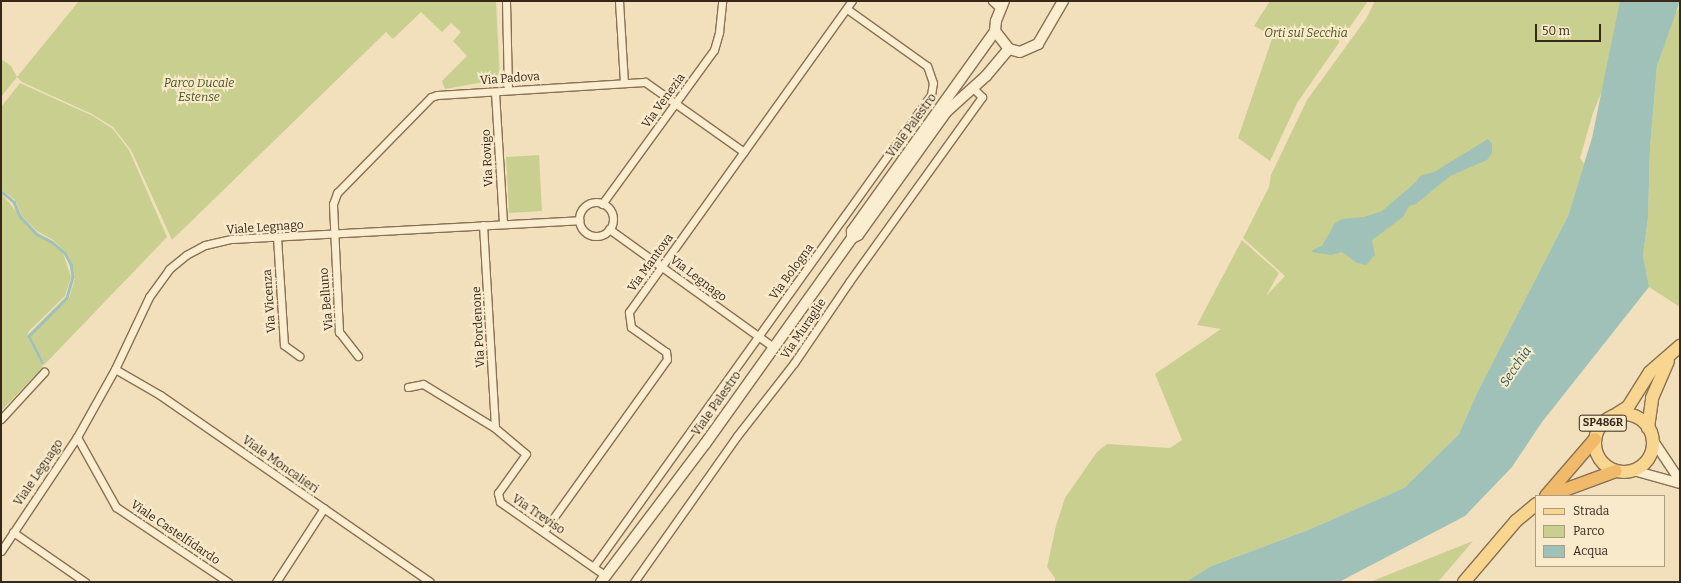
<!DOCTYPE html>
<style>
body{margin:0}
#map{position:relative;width:1681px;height:583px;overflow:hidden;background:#f1e0bb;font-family:Bitter,serif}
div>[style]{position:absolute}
.green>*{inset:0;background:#c8cf8f}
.water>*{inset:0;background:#a0c1b7}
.stream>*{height:2.5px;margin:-1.25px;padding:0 1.25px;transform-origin:1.25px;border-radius:1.25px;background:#a0c1b7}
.roads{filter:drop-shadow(1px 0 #897054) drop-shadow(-1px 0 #897054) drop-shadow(0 1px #897054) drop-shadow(0 -1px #897054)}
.minor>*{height:7px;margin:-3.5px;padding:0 3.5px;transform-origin:3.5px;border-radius:3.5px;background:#fbedcf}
.minor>.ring{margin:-3.5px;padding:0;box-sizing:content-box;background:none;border:7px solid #fbedcf;border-radius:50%}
.tertiary>*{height:9px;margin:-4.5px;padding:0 4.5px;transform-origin:4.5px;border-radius:4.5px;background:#fbedcf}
.secondary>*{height:10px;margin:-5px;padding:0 5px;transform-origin:5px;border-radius:5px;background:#fbedcf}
.primary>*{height:12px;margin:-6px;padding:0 6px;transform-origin:6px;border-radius:6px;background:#f8d68f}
.primary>.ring{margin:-6px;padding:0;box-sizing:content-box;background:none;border:12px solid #f8d68f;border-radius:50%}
.trunk>*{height:12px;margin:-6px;padding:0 6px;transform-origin:6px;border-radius:6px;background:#f0ba6a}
span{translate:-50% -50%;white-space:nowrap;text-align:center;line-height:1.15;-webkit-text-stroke:4px #f8eacb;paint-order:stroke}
.shield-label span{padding:1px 3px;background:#f8eacb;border:1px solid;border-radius:3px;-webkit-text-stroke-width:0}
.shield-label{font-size:11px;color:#37281a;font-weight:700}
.park-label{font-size:12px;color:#48551f;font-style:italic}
.street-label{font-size:12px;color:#37281a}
.water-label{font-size:13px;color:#285854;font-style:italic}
.frame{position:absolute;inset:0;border:2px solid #37281a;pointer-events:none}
.legend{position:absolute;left:1535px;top:495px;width:130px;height:72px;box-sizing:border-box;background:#f8eacb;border:1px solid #ab9c84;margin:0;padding:5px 7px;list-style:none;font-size:12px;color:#37281a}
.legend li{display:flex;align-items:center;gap:8px;height:20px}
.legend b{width:20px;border:1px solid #ab9c84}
.scale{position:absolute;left:1535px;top:24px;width:66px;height:18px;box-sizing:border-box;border:2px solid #37281a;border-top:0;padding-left:5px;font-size:12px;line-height:14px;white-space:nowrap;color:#37281a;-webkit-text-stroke:3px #f8eacb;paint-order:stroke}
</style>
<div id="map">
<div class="green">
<div style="clip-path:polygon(79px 1px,496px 1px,500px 79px,445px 89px,442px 81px,467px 56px,453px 41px,461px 32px,451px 23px,442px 32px,421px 12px,393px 39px,386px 32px,172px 240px,131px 150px,113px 127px,92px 114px,22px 82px,17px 77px,1px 97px,1px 59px,11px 66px,17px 77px)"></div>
<div style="clip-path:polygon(1270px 1px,1368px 1px,1297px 103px,1270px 161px,1238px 138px,1273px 36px,1254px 26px)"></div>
<div style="clip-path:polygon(1375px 1px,1627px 1px,1611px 68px,1593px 113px,1580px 158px,1584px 164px,1568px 216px,1477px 393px,1459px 434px,1404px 488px,1308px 530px,1209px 567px,1186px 582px,1055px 582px,1055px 578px,1047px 567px,1056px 526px,1065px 498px,1097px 452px,1107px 444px,1170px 448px,1182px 440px,1155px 374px,1221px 329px,1197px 325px,1242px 240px,1279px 273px,1266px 296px,1285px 276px,1243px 238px,1269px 187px,1271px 175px,1307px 100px,1366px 19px)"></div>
<div style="clip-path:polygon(1680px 7px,1680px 307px,1649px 287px,1643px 255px,1648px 218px,1650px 148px,1657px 66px,1674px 14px)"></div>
<div style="clip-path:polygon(20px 83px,93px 116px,113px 129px,129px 150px,167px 237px,45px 364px,31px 337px,32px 332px,69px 299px,75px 278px,72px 263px,66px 252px,53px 240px,37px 231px,22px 216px,15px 200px,1px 189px,1px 107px)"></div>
<div style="clip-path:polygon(539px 155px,542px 211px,509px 213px,506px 157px)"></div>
<div style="clip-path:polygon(1px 193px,36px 235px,51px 243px,63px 253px,71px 277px,65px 296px,29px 331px,27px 336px,43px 367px,1px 411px)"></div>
<div style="clip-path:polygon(1473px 541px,1438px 582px,1370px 582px)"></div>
</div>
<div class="water">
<div style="clip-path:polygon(1620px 1px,1680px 1px,1657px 66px,1650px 148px,1648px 218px,1643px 255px,1649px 287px,1542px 422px,1512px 467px,1465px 516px,1339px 582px,1186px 582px,1209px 567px,1308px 530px,1404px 488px,1459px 434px,1477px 393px,1568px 216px,1592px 138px)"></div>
<div style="clip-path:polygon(1488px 139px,1492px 144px,1492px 153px,1487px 160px,1450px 176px,1416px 204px,1409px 206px,1403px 217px,1372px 240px,1375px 255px,1366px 265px,1357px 263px,1342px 252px,1331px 255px,1312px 252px,1313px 250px,1322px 246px,1335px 223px,1342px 219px,1364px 217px,1382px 211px,1416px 182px,1420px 176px,1434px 172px)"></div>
</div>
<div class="stream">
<div style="left:1px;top:191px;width:17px;rotate:40deg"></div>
<div style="left:14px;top:202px;width:15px;rotate:67deg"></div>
<div style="left:20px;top:216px;width:25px;rotate:47deg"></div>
<div style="left:37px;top:234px;width:17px;rotate:28deg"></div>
<div style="left:52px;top:242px;width:17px;rotate:40deg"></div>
<div style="left:65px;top:253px;width:13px;rotate:61deg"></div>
<div style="left:71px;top:264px;width:13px;rotate:81deg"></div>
<div style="left:73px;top:277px;width:22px;rotate:106deg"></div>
<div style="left:67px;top:298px;width:54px;rotate:135deg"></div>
<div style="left:29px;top:336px;width:30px;rotate:63deg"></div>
</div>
<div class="roads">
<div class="minor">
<div style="left:506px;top:1px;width:89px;rotate:88.7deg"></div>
<div style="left:619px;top:1px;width:82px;rotate:86.5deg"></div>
<div style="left:992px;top:1px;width:12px;rotate:42deg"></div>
<div style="left:495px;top:92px;width:132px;rotate:86.5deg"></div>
<div class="ring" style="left:579px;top:202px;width:27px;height:27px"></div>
<div style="left:602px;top:204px;width:190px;rotate:-54deg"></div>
<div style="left:714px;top:50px;width:19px;rotate:-74deg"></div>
<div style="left:719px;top:32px;width:31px;rotate:-84deg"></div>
<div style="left:483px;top:225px;width:203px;rotate:86.6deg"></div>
<div style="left:609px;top:229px;width:202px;rotate:35.7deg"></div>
<div style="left:277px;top:237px;width:108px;rotate:86.3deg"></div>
<div style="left:284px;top:345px;width:19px;rotate:36deg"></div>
<div style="left:358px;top:356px;width:31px;rotate:-128deg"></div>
<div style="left:339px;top:332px;width:128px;rotate:-92.7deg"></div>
<div style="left:333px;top:204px;width:12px;rotate:-70deg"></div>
<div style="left:337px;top:193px;width:134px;rotate:-45.6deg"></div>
<div style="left:431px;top:97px;width:6px;rotate:-18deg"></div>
<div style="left:437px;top:95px;width:208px;rotate:-3.6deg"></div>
<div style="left:645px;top:82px;width:121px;rotate:35.3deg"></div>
<div style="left:115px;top:369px;width:52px;rotate:30deg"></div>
<div style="left:160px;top:395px;width:328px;rotate:34.7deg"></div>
<div style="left:408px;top:387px;width:15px;rotate:-11deg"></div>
<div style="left:423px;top:384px;width:84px;rotate:31.4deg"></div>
<div style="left:495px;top:428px;width:40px;rotate:40deg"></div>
<div style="left:526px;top:454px;width:48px;rotate:125.7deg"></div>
<div style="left:498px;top:493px;width:9px;rotate:77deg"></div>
<div style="left:500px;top:502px;width:129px;rotate:34.9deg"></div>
<div style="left:1px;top:419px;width:64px;rotate:-47.5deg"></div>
<div style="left:77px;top:437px;width:80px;rotate:60.9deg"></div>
<div style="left:116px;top:507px;width:135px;rotate:33.8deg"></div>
<div style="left:544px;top:531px;width:211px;rotate:-54.4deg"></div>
<div style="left:667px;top:359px;width:7px;rotate:-98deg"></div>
<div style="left:666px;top:352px;width:43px;rotate:-144.5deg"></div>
<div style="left:631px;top:327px;width:15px;rotate:-98deg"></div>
<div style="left:629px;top:312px;width:383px;rotate:-54.4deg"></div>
<div style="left:13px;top:532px;width:88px;rotate:34.8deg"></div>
<div style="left:1px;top:551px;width:137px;rotate:-56.3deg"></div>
<div style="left:77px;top:437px;width:78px;rotate:-60.8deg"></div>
<div style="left:115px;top:369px;width:80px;rotate:-64.7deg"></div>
<div style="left:149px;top:297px;width:34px;rotate:-54deg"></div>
<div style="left:169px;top:269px;width:22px;rotate:-39deg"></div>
<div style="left:186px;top:255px;width:21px;rotate:-28deg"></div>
<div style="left:205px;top:245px;width:28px;rotate:-13deg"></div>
<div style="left:232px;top:239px;width:348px;rotate:-3.1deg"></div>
<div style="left:594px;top:566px;width:579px;rotate:-54.42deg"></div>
<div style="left:931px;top:95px;width:12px;rotate:-81deg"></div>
<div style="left:933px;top:83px;width:18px;rotate:-109deg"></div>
<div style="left:927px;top:66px;width:98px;rotate:-144.5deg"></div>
<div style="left:276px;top:582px;width:88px;rotate:-57deg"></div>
<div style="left:634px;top:582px;width:179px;rotate:-54.8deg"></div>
<div style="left:737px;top:436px;width:93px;rotate:-52deg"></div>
<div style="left:794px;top:363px;width:98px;rotate:-55.8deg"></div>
<div style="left:849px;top:282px;width:228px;rotate:-54.3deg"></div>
<div style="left:982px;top:97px;width:13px;rotate:-135deg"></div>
</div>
<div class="tertiary">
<div style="left:1652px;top:439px;width:50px;rotate:56.3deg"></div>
<div style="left:1633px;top:470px;width:49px;rotate:15.5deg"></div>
</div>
<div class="secondary">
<div style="left:1004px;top:1px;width:22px;rotate:112deg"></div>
<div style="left:996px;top:21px;width:10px;rotate:96deg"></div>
<div style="left:995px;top:31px;width:23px;rotate:52deg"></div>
<div style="left:1009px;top:49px;width:11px;rotate:15deg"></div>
<div style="left:1020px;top:52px;width:20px;rotate:-24deg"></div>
<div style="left:1038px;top:44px;width:50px;rotate:-59.8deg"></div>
<div style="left:852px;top:238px;width:7px;rotate:-90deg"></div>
<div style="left:852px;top:231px;width:246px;rotate:-54.4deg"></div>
<div style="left:601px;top:582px;width:173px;rotate:-53deg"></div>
<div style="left:705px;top:444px;width:253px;rotate:-54.5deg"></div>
<div style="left:852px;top:238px;width:7px;rotate:-27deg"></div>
<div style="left:858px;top:235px;width:151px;rotate:-54.4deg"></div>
<div style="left:946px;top:112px;width:54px;rotate:-42deg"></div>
<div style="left:986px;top:76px;width:35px;rotate:-50deg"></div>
</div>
<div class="primary">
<div class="ring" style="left:1595px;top:414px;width:46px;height:46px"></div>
<div style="left:1615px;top:415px;width:15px;rotate:-32deg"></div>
<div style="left:1628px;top:407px;width:41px;rotate:-57.8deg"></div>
<div style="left:1650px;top:372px;width:40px;rotate:-41deg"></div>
<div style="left:1648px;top:428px;width:30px;rotate:-82deg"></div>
<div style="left:1652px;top:398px;width:40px;rotate:-66.6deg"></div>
<div style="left:1464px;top:582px;width:80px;rotate:-49.6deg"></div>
<div style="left:1516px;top:521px;width:26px;rotate:-40deg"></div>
</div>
<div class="trunk">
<div style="left:1546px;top:496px;width:75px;rotate:-49.3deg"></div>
<div style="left:1548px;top:496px;width:72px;rotate:-20.2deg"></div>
</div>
</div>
<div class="shield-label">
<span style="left:1603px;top:423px">SP486R</span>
</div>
<div class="park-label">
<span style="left:1306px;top:34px">Orti sul Secchia</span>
<span style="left:199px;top:91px">Parco Ducale<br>Estense</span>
</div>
<div class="street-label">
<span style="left:510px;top:79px;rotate:-4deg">Via Padova</span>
<span style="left:664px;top:101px;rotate:-54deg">Via Venezia</span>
<span style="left:912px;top:126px;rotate:-54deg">Viale Palestro</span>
<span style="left:488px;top:158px;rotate:-93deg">Via Rovigo</span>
<span style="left:265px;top:228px;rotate:-4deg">Viale Legnago</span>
<span style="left:651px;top:263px;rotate:-54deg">Via Mantova</span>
<span style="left:792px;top:272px;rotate:-54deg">Via Bologna</span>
<span style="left:698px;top:279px;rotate:37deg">Via Legnago</span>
<span style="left:327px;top:299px;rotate:-95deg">Via Belluno</span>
<span style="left:270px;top:301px;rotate:-94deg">Via Vicenza</span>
<span style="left:479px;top:327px;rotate:-93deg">Via Pordenone</span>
<span style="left:804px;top:329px;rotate:-56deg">Via Muraglie</span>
<span style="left:717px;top:404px;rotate:-55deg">Viale Palestro</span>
<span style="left:280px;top:465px;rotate:35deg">Viale Moncalieri</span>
<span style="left:39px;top:473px;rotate:-56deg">Viale Legnago</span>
<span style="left:538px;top:515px;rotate:34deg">Via Treviso</span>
<span style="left:175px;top:533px;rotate:34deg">Viale Castelfidardo</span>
</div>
<div class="water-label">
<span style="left:1516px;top:367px;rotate:-56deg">Secchia</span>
</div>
<div class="frame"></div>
<ul class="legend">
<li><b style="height:5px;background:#f8d68f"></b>Strada</li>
<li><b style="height:11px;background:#c8cf8f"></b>Parco</li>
<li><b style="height:11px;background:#a0c1b7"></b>Acqua</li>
</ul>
<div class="scale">50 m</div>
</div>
